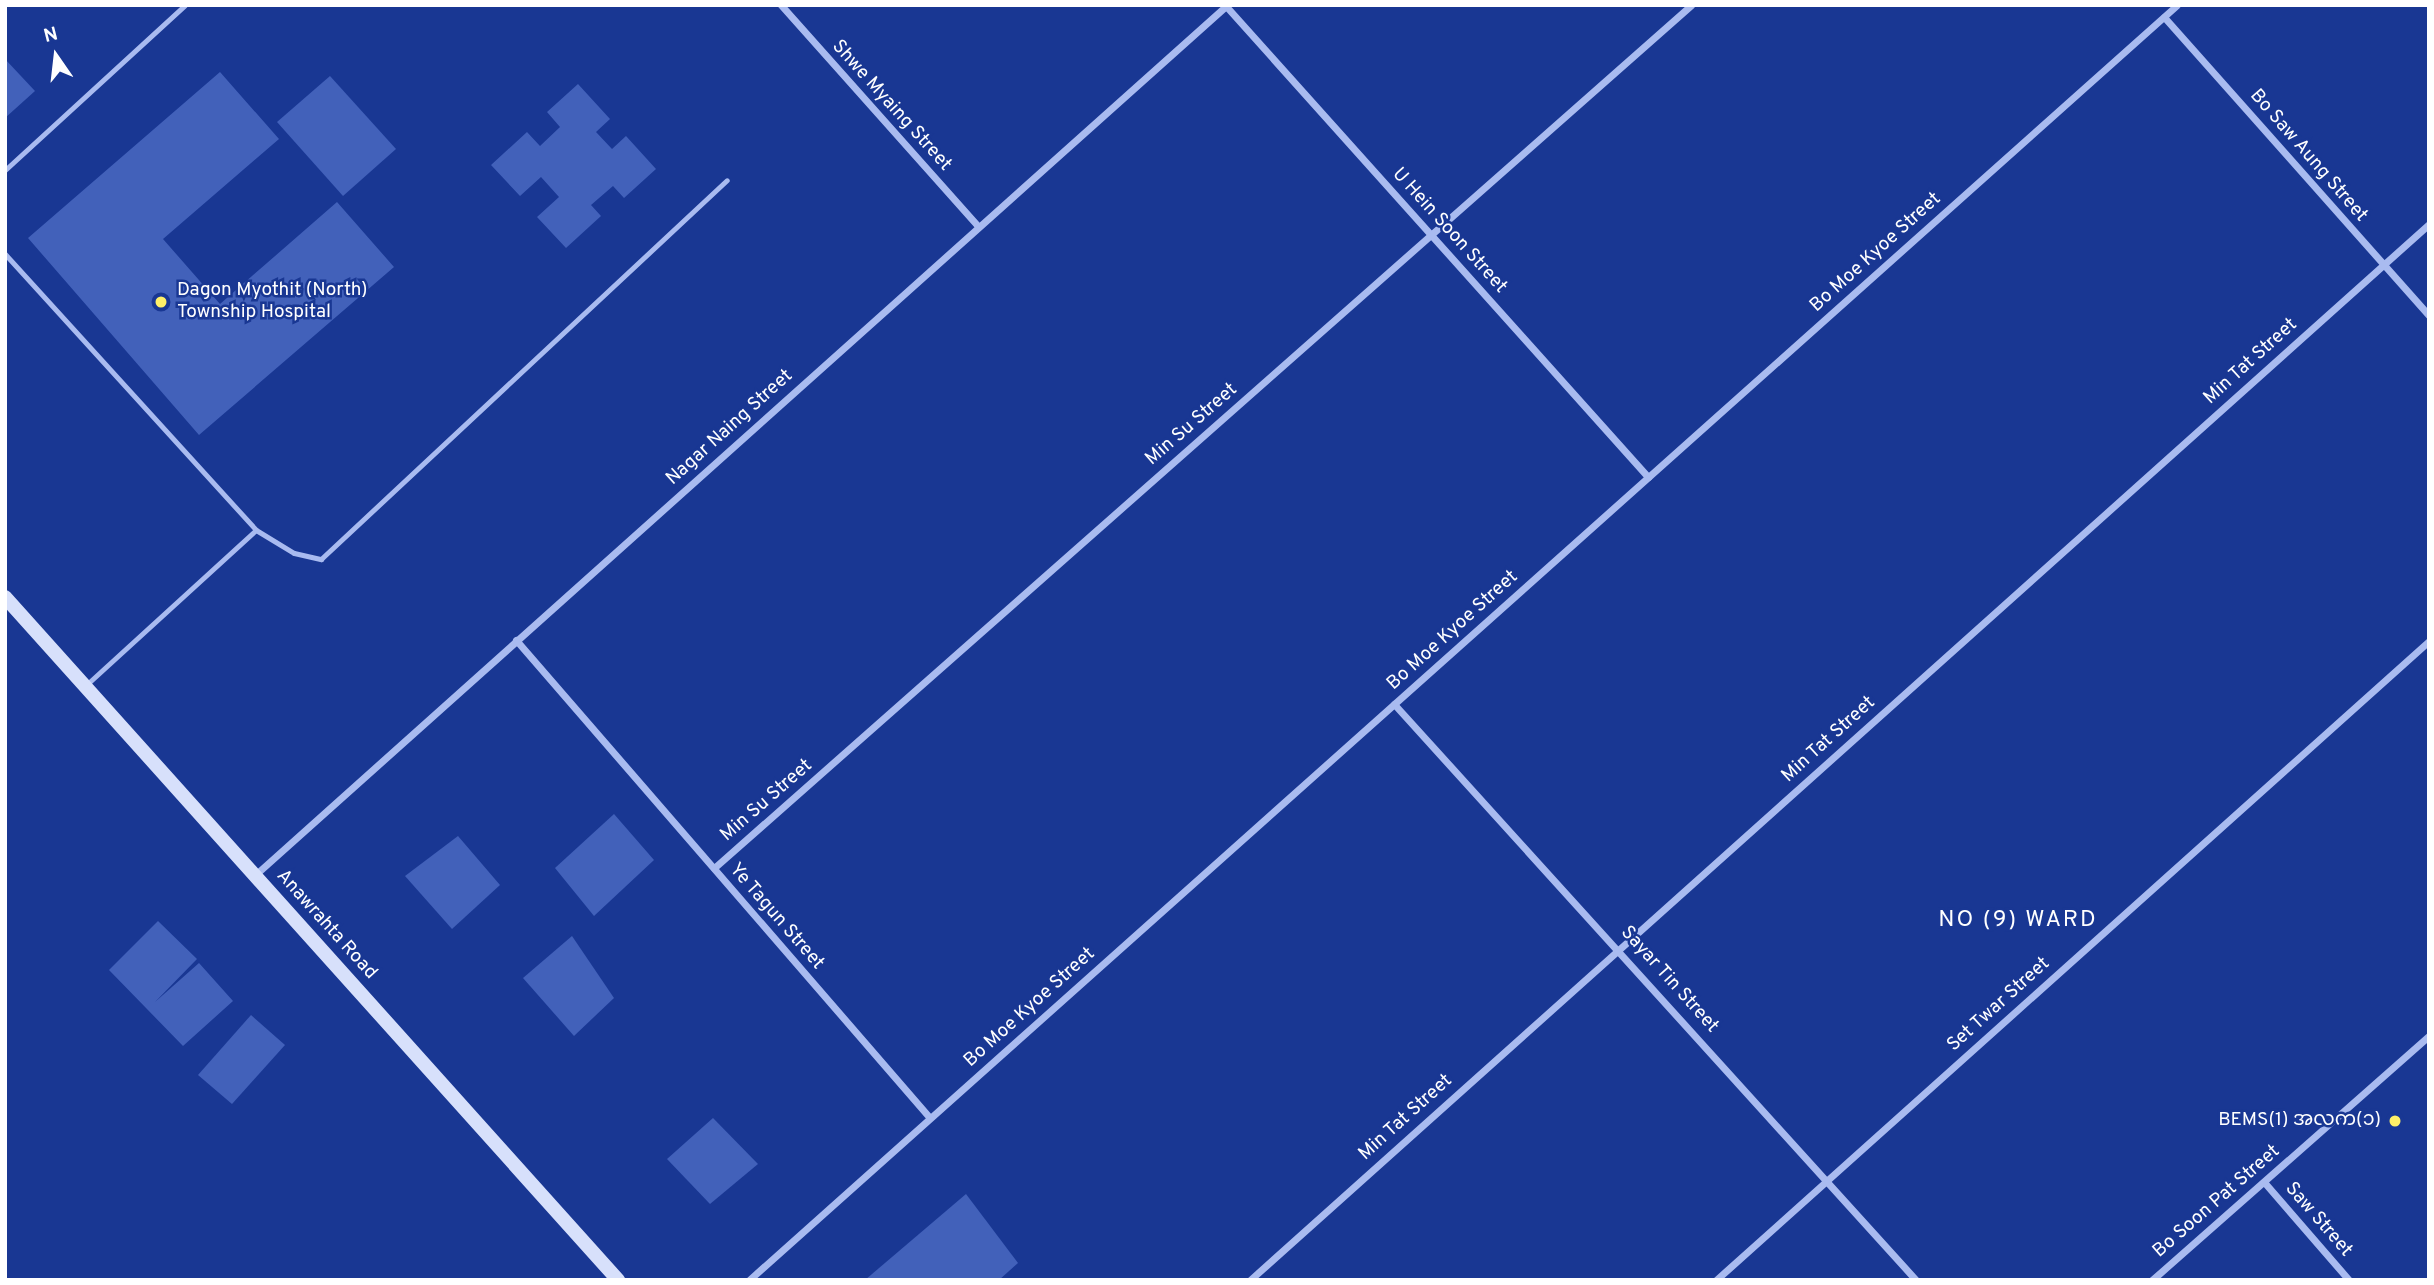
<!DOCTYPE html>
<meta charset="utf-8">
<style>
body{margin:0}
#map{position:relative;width:2434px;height:1285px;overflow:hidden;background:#193793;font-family:Overpass,"Noto Sans Myanmar",sans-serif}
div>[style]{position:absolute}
.building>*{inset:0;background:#4261ba}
.lane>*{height:5px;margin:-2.5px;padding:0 2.5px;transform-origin:2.5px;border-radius:2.5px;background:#a9bbf0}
.street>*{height:7px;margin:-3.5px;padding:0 3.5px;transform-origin:3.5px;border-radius:3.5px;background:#a9bbf0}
.secondary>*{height:14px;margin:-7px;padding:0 7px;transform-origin:7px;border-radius:7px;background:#d7e0fb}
.dots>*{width:19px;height:19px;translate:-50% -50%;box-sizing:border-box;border:4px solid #193793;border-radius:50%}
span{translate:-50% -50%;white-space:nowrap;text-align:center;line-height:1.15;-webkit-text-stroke:5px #193793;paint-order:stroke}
.street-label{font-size:19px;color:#fff}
.poi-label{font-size:19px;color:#fff}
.left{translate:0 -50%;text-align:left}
.right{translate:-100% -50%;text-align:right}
.quarter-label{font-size:23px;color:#fff;letter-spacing:2px}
.frame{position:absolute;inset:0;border:7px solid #fff;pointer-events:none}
.north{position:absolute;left:21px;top:21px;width:70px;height:70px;-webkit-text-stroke:5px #193793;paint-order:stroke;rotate:346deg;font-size:19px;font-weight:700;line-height:28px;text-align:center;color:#fff}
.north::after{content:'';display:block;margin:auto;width:24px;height:32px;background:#fff;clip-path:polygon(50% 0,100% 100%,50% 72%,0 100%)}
</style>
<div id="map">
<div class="building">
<div style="clip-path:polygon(5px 59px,35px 91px,5px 118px)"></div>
<div style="clip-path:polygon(220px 72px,279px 139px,163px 239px,220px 304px,337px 202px,394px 267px,199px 435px,28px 238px)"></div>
<div style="clip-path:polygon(330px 76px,396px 149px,343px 196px,277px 122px)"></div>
<div style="clip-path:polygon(578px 84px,610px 119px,596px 132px,612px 149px,626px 136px,656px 169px,624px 198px,613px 186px,591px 205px,601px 216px,566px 248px,537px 217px,559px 197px,541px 177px,520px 196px,491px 165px,527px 132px,540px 146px,560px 127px,547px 112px)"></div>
<div style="clip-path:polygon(614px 814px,654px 860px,594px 916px,555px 868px)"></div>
<div style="clip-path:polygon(458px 836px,500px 885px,452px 929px,405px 876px)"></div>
<div style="clip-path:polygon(158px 921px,197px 959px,155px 1002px,199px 963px,233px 1001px,183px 1046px,109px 970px)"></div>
<div style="clip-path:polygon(572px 936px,614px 998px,574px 1036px,523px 978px)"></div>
<div style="clip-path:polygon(251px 1015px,285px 1045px,232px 1104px,198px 1075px)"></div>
<div style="clip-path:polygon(713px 1118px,758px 1164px,710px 1204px,667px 1159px)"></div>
<div style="clip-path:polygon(966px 1194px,1018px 1263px,999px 1280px,865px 1280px)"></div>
</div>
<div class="lane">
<div style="left:5px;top:170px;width:244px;rotate:-42.5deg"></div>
<div style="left:5px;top:254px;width:373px;rotate:47.7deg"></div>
<div style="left:256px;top:530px;width:44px;rotate:31.2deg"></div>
<div style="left:294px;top:553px;width:28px;rotate:13deg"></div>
<div style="left:321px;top:559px;width:555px;rotate:-43.03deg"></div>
<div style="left:85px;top:686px;width:231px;rotate:-42.4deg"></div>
</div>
<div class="street">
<div style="left:781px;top:5px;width:297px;rotate:48.3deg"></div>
<div style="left:1225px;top:5px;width:634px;rotate:48.13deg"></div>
<div style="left:2164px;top:17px;width:399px;rotate:48.4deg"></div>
<div style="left:516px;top:640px;width:632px;rotate:49.1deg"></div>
<div style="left:1394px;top:704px;width:777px;rotate:47.82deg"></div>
<div style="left:714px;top:868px;width:1304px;rotate:-41.45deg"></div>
<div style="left:255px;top:875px;width:1304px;rotate:-41.83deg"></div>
<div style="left:2264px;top:1182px;width:130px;rotate:49.1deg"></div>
<div style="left:749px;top:1280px;width:1914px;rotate:-41.76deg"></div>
<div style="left:1250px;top:1280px;width:1583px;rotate:-41.85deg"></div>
<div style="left:1716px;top:1280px;width:957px;rotate:-41.87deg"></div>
<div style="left:2152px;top:1280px;width:369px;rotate:-41.4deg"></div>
</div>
<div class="secondary">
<div style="left:5px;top:597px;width:918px;rotate:48.09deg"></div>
</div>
<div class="dots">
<div style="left:161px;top:302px;background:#fff068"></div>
<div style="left:2395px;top:1121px;background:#fff068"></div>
</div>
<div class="street-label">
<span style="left:891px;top:106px;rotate:48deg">Shwe Myaing Street</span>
<span style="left:2308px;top:156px;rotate:49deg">Bo Saw Aung Street</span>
<span style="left:1449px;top:231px;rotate:48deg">U Hein Soon Street</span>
<span style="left:1876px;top:253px;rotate:-42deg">Bo Moe Kyoe Street</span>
<span style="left:2251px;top:362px;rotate:-42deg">Min Tat Street</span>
<span style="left:1192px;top:425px;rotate:-41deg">Min Su Street</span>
<span style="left:730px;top:428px;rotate:-42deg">Nagar Naing Street</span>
<span style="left:1453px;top:631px;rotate:-42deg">Bo Moe Kyoe Street</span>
<span style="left:1829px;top:740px;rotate:-42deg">Min Tat Street</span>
<span style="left:767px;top:801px;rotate:-41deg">Min Su Street</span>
<span style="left:776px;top:917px;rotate:49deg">Ye Tagun Street</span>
<span style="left:326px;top:925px;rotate:48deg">Anawrahta Road</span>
<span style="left:1669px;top:980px;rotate:48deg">Sayar Tin Street</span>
<span style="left:1999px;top:1005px;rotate:-42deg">Set Twar Street</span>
<span style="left:1030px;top:1008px;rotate:-42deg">Bo Moe Kyoe Street</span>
<span style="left:1406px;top:1118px;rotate:-42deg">Min Tat Street</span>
<span style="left:2217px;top:1202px;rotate:-41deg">Bo Soon Pat Street</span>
<span style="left:2318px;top:1220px;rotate:49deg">Saw Street</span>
</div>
<div class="poi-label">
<span class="left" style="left:177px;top:302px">Dagon Myothit (North)<br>Township Hospital</span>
<span class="right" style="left:2381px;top:1121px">BEMS(1) အလက(၁)</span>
</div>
<div class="quarter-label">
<span style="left:2018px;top:921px">NO (9) WARD</span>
</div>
<div class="frame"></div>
<div class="north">N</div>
</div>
